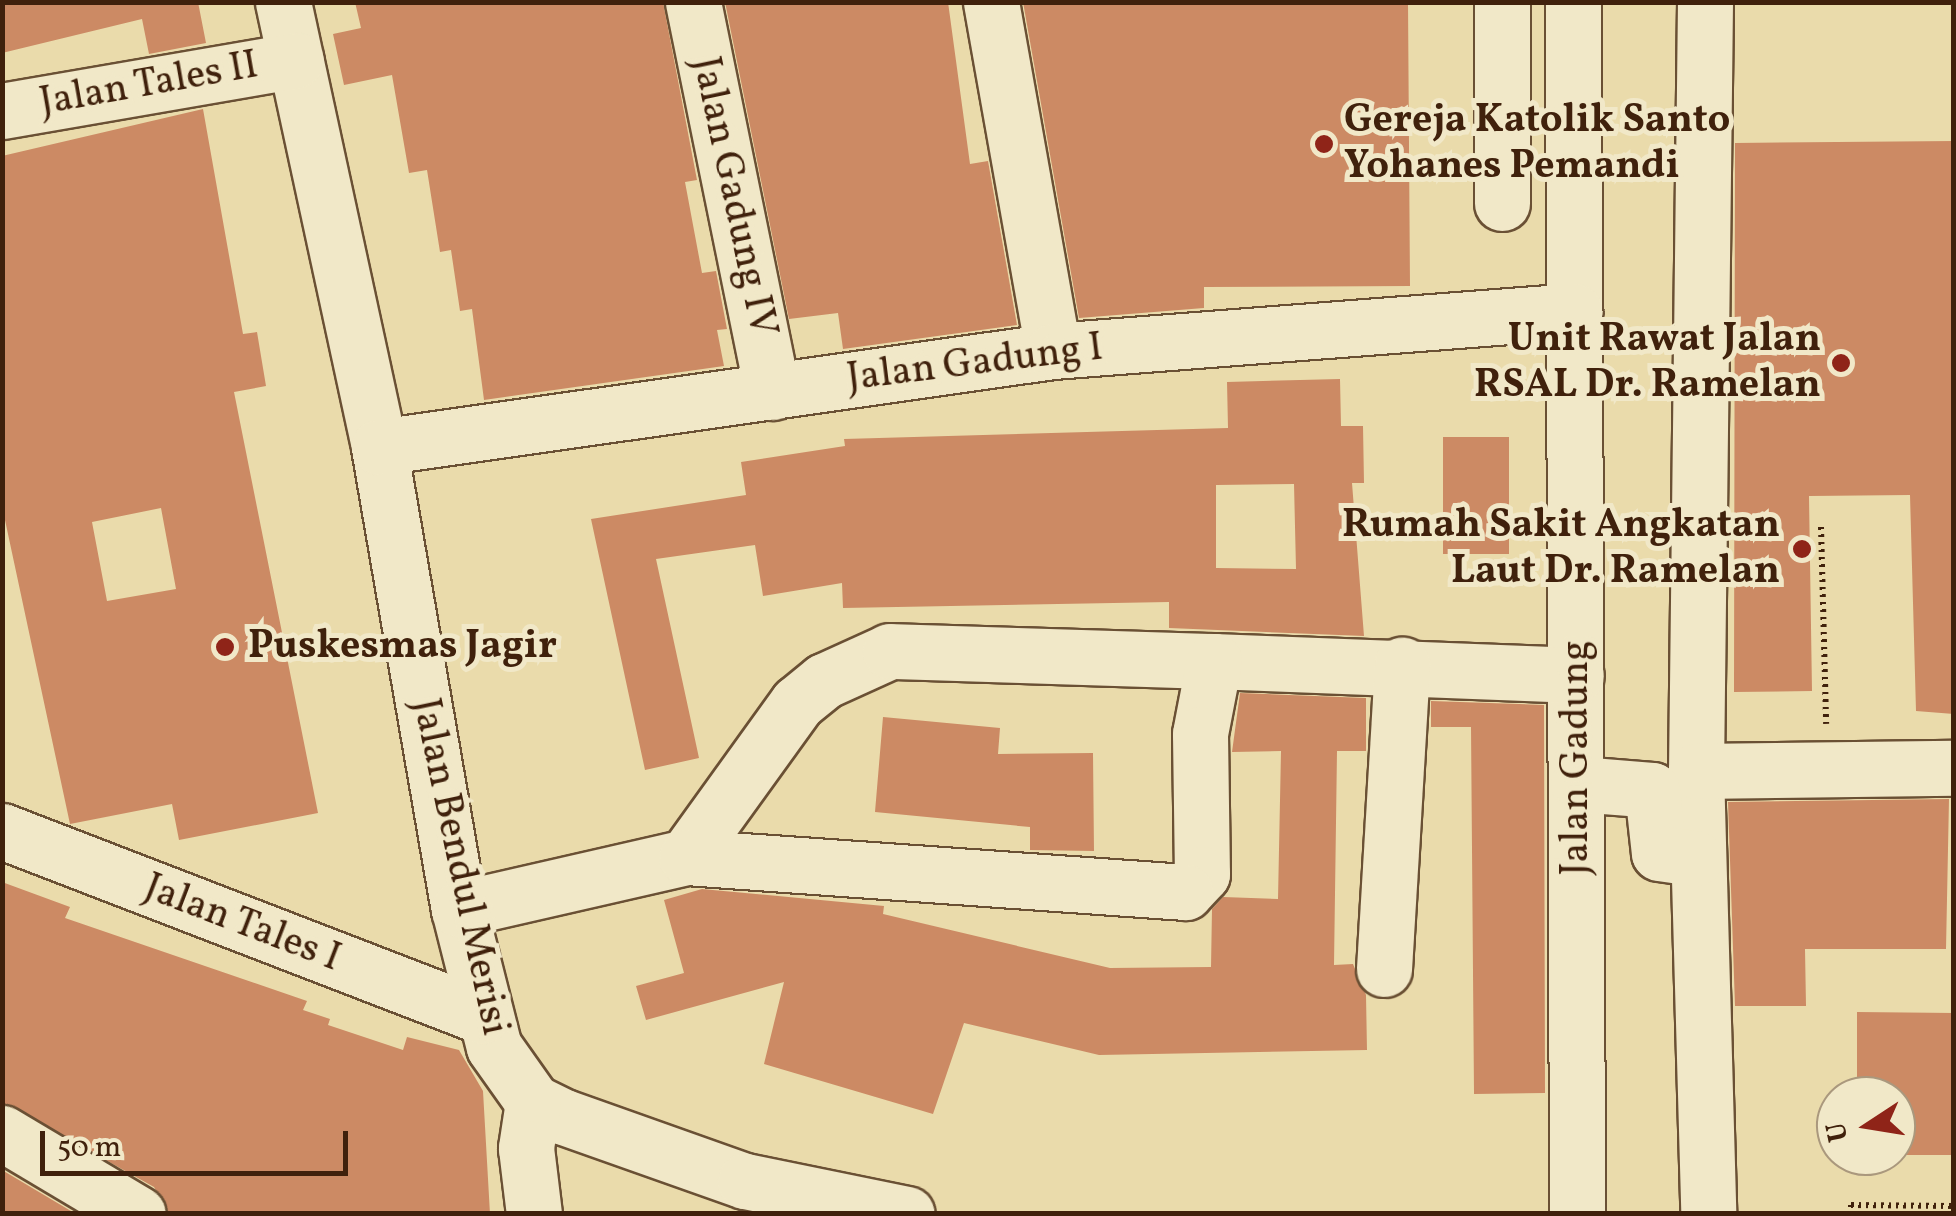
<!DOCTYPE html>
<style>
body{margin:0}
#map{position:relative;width:1956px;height:1216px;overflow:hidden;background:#eadbab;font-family:Vollkorn,serif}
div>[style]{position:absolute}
.building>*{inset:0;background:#cc8a64}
.path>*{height:6px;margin-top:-3px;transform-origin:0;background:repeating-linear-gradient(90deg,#40210c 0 2.5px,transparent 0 7.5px)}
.roads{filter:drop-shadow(2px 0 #6a5034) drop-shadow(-2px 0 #6a5034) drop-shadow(0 2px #6a5034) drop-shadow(0 -2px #6a5034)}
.minor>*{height:55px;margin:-27.5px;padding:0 27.5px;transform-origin:27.5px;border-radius:27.5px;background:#f1e8c8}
.dots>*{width:28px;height:28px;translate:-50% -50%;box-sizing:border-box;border:5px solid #f1e8c8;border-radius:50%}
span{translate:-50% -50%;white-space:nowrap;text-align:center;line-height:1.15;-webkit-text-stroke:10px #f1e8c8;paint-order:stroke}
.street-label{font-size:40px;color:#40210c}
.poi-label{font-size:40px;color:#40210c;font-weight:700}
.left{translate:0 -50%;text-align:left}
.right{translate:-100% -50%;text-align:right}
.frame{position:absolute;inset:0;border:5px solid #40210c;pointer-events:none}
.north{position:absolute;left:1816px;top:1076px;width:100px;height:100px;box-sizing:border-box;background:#f1e8c8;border:2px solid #aa987d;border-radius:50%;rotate:258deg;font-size:28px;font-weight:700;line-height:40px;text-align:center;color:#40210c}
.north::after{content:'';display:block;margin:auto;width:35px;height:45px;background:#8f2418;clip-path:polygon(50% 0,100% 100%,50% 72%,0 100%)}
.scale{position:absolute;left:40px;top:1131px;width:308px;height:45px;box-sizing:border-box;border:5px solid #40210c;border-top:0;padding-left:12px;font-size:30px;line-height:35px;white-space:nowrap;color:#40210c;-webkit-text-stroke:8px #f1e8c8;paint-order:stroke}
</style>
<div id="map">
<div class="building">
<div style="clip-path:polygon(2px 2px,198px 2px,206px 43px,149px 54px,142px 19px,2px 53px)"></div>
<div style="clip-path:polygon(355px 2px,663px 2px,697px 180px,685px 182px,702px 273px,716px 271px,727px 329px,717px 330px,724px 366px,484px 400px,472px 309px,460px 311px,451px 250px,440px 252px,427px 170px,409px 173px,392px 75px,344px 85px,333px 34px,361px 28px)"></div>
<div style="clip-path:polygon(725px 2px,948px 2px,970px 164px,988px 161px,1017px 325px,843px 349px,838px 313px,789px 319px)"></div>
<div style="clip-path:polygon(1023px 2px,1408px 2px,1410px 286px,1204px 287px,1204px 308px,1079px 318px)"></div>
<div style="clip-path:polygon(evenodd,203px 109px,243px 334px,257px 332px,266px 386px,234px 392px,318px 813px,179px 840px,172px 804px,70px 824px,2px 506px,2px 156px,203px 109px,161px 508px,176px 589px,107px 601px,92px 522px,161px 508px)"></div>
<div style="clip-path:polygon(1954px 141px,1954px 714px,1916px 711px,1910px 495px,1809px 496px,1812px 691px,1734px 692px,1735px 143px)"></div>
<div style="clip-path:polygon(evenodd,1340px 379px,1341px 426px,1363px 426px,1364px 483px,1352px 483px,1364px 636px,1169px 628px,1169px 602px,843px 608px,842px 583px,763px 596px,755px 545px,656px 559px,699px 758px,645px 770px,591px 519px,746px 495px,741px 462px,845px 446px,844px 439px,1228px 428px,1227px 382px,1340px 379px,1294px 484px,1296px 569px,1216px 568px,1216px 485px,1294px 484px)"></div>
<div style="clip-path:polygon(1443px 437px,1509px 437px,1509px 554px,1443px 554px)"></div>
<div style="clip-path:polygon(1240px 693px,1366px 698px,1366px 751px,1337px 751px,1334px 965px,1353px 964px,1366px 995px,1367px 1050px,1099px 1055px,964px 1023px,933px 1114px,764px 1064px,784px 982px,646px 1020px,636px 986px,684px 973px,664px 900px,702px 889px,884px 906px,883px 914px,1110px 968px,1211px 967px,1212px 909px,1223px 897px,1278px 899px,1281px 751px,1232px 752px)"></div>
<div style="clip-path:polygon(1431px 701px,1544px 705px,1545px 1093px,1474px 1094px,1471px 727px,1431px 727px)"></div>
<div style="clip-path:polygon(883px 717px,1000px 728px,998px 754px,1093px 753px,1094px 851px,1030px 850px,1030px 827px,875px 812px)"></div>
<div style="clip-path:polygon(1949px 799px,1946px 949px,1805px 949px,1806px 1006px,1735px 1006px,1728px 802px)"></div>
<div style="clip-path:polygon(2px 882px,70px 907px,65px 918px,307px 1001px,303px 1010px,330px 1019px,328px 1025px,403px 1050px,407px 1037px,459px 1050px,483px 1091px,490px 1214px,169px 1214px,154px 1187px,2px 1102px)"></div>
<div style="clip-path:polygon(1857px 1012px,1954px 1013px,1954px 1155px,1896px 1155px,1896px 1096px,1857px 1096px)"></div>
<div style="clip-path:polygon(2px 1170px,76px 1214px,2px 1214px)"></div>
</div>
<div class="path">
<div style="left:1821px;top:527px;width:197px;rotate:88.5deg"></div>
<div style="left:1851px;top:1214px;width:9px;rotate:-90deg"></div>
<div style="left:1851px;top:1205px;width:103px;rotate:0.6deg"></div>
</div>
<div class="roads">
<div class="minor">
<div style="left:283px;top:2px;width:455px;rotate:77.8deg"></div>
<div style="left:379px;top:447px;width:469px;rotate:80.2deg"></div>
<div style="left:459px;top:909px;width:142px;rotate:75.8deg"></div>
<div style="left:494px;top:1047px;width:67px;rotate:54.7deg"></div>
<div style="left:533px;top:1102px;width:34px;rotate:26deg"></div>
<div style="left:564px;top:1117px;width:192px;rotate:19.5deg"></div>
<div style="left:745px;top:1181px;width:165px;rotate:11.5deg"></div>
<div style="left:693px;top:2px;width:398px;rotate:78.5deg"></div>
<div style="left:991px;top:2px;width:354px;rotate:79.9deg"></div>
<div style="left:1502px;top:2px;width:201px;rotate:90deg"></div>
<div style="left:1573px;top:2px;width:1212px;rotate:89.81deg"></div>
<div style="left:1705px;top:2px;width:769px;rotate:90.67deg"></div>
<div style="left:1696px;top:771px;width:443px;rotate:88.4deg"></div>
<div style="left:2px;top:111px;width:298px;rotate:-9.8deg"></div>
<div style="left:379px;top:447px;width:681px;rotate:-8.11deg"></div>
<div style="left:1053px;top:351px;width:523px;rotate:-4.39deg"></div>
<div style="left:1214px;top:661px;width:362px;rotate:2.2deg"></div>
<div style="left:1696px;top:771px;width:258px;rotate:-0.7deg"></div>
<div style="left:1578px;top:784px;width:74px;rotate:4.6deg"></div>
<div style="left:1652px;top:790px;width:63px;rotate:83.7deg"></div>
<div style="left:1659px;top:853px;width:37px;rotate:8deg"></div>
<div style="left:2px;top:831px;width:514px;rotate:21.08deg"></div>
<div style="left:459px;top:909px;width:233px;rotate:-12.9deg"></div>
<div style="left:686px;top:857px;width:190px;rotate:-54.2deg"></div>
<div style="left:797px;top:703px;width:35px;rotate:-39deg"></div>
<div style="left:824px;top:681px;width:72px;rotate:-24.4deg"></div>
<div style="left:890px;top:651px;width:324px;rotate:1.8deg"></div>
<div style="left:1214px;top:661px;width:74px;rotate:100.9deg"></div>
<div style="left:1200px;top:734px;width:140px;rotate:89.2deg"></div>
<div style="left:1202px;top:874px;width:25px;rotate:133deg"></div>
<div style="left:1185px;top:892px;width:500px;rotate:-175.99deg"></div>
<div style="left:1384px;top:969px;width:305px;rotate:-86.6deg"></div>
<div style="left:533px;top:1102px;width:47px;rotate:98.7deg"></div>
<div style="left:526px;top:1148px;width:66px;rotate:83.1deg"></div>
<div style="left:2px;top:1133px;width:158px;rotate:30.8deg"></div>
</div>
</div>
<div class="dots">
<div style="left:1324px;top:144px;background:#8f2418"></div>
<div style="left:1841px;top:363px;background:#8f2418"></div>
<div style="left:1802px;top:549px;background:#8f2418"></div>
<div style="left:225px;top:647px;background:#8f2418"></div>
</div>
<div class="street-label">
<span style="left:149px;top:85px;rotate:-10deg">Jalan Tales II</span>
<span style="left:733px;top:197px;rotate:78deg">Jalan Gadung IV</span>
<span style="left:975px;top:364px;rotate:-7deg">Jalan Gadung I</span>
<span style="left:1577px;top:758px;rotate:-90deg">Jalan Gadung</span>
<span style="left:459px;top:867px;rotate:78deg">Jalan Bendul Merisi</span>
<span style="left:242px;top:924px;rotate:21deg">Jalan Tales I</span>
</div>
<div class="poi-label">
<span class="left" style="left:1344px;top:144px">Gereja Katolik Santo<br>Yohanes Pemandi</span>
<span class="right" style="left:1821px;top:363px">Unit Rawat Jalan<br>RSAL Dr. Ramelan</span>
<span class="right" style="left:1780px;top:549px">Rumah Sakit Angkatan<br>Laut Dr. Ramelan</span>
<span class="left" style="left:248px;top:647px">Puskesmas Jagir</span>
</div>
<div class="frame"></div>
<div class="north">U</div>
<div class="scale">50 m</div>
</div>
